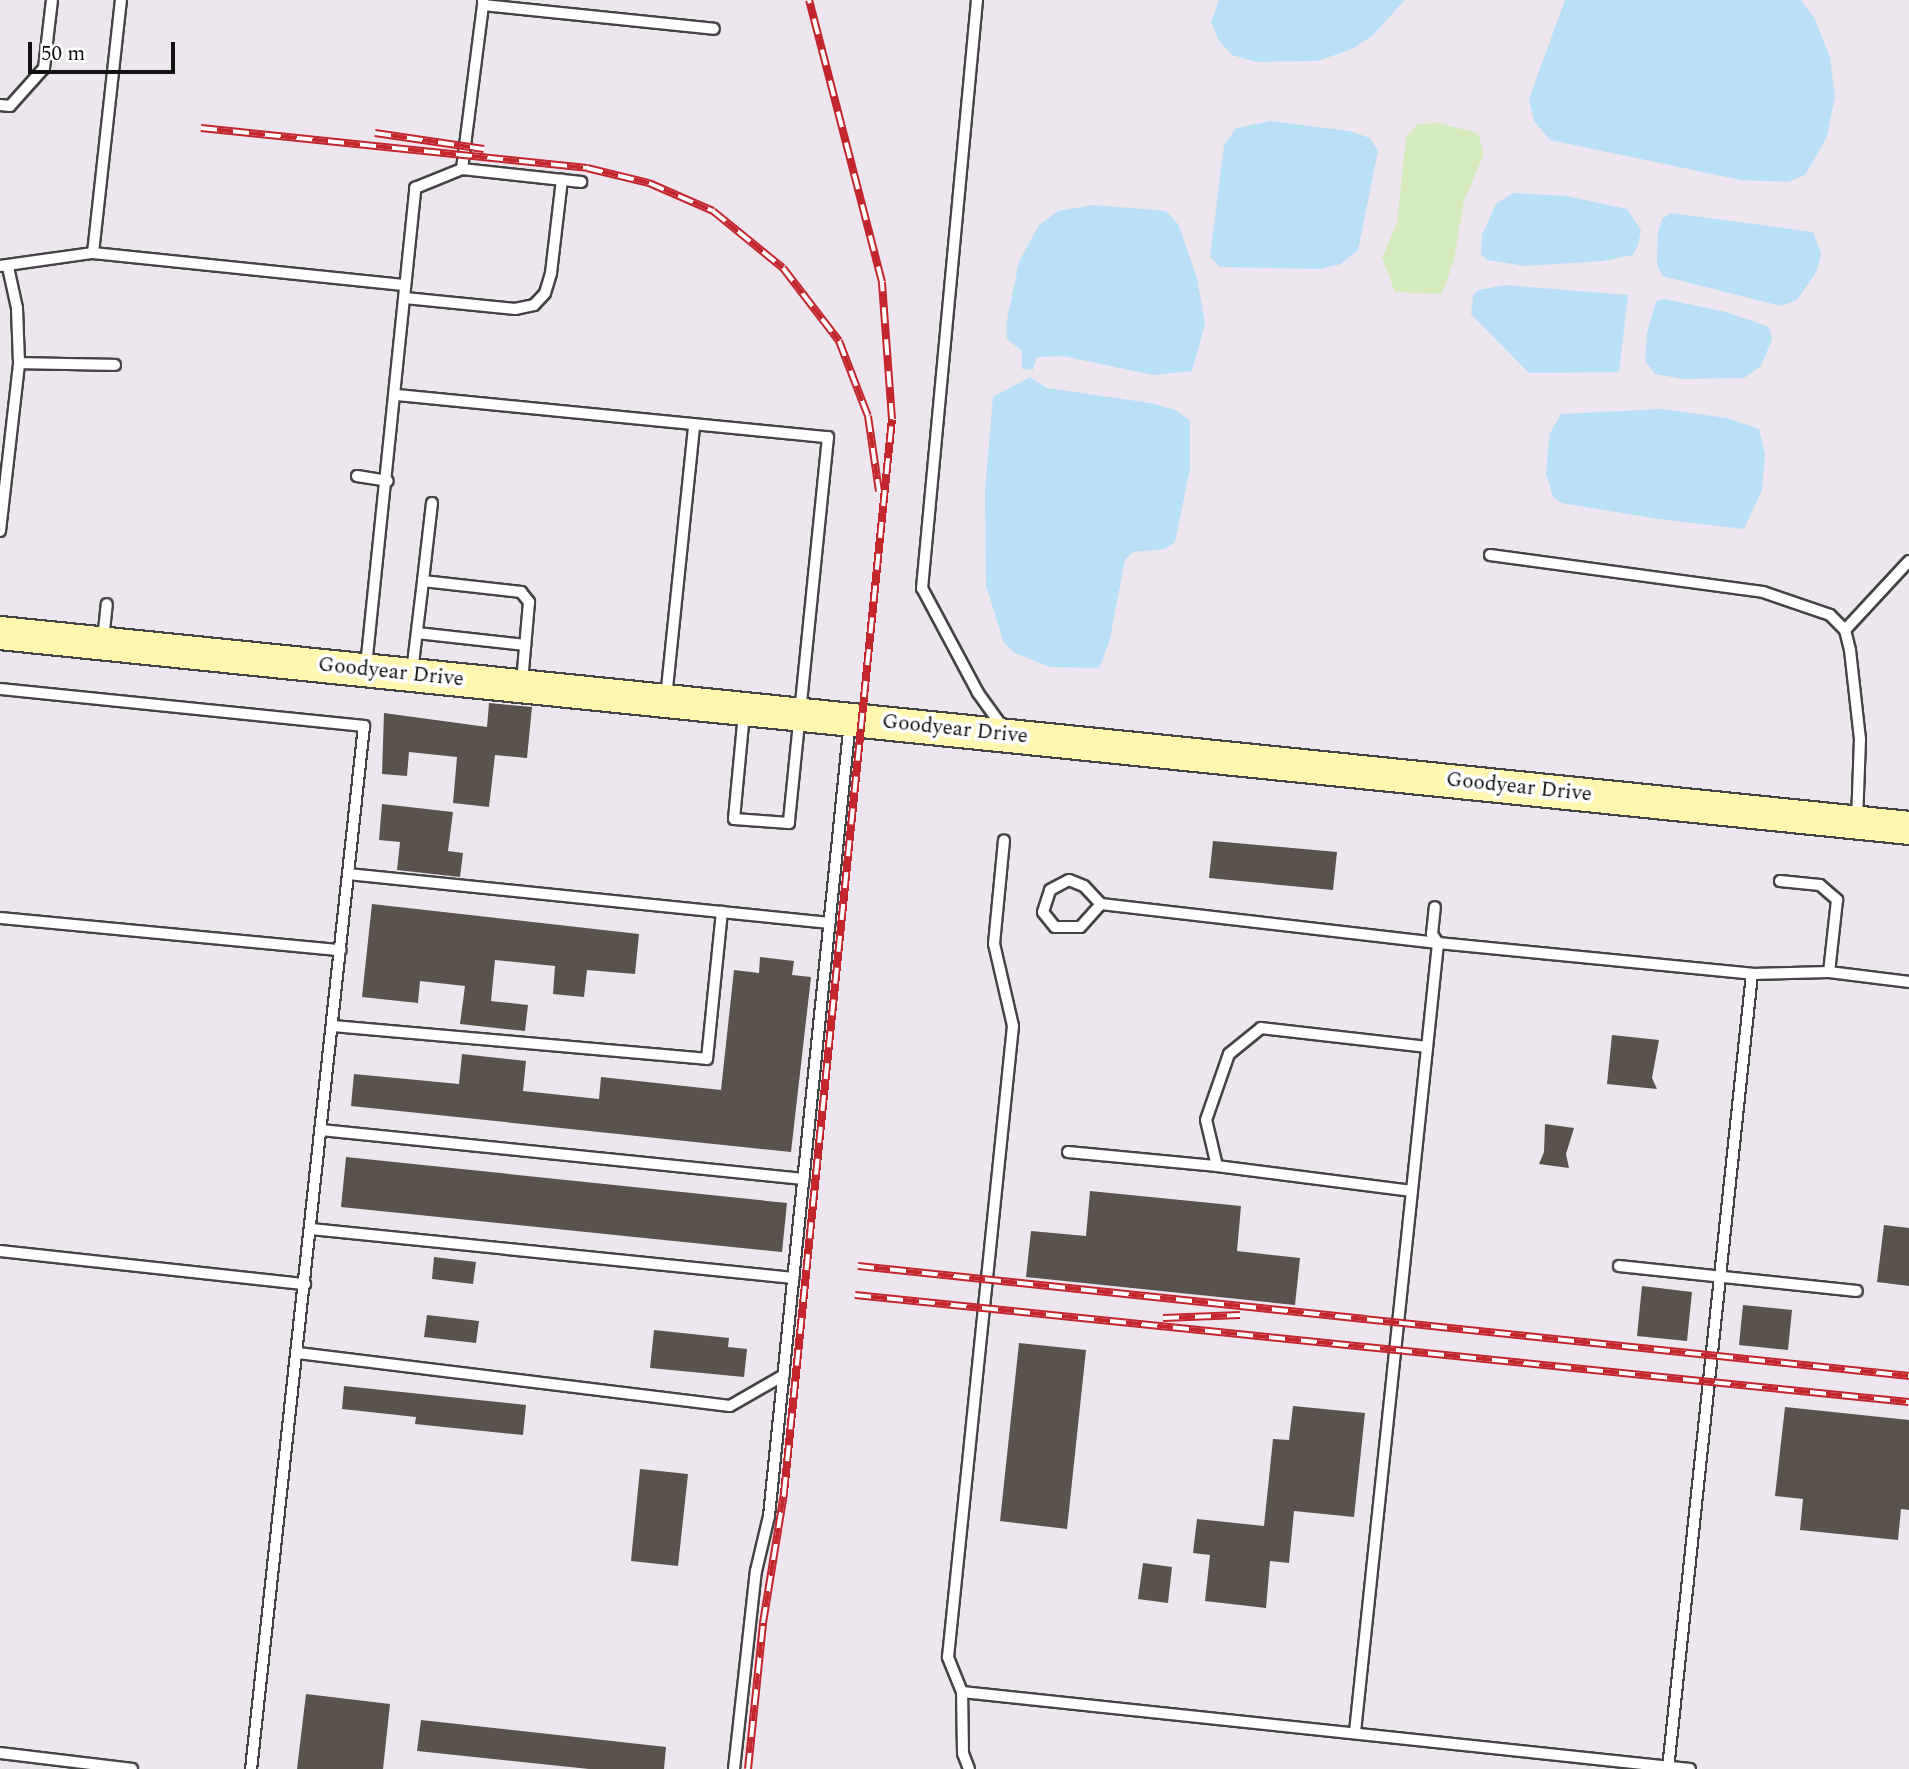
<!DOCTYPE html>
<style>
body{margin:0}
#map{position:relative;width:1909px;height:1769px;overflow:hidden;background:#fffdf5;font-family:Spectral,serif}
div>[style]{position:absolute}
.industrial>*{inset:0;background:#eee6ef}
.green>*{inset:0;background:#d5ebbd}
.water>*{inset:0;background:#b9e0f7}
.building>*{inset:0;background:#5a524d}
.roads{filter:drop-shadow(2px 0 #444) drop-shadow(-2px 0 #444) drop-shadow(0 2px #444) drop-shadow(0 -2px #444)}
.lane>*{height:10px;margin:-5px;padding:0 5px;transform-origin:5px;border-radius:5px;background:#fff}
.secondary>*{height:32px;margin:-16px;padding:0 16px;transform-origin:16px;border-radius:16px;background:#fff6b0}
.rail>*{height:8px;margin-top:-4px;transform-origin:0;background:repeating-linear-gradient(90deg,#fff 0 16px,#c4262e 0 32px);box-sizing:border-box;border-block:2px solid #c4262e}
span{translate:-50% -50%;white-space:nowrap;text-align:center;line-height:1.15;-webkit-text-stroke:7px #fff;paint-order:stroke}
.street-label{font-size:21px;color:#111}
.scale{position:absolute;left:28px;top:42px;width:147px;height:32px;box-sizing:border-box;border:4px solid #111;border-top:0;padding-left:9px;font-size:21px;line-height:24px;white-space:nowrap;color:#111;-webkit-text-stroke:5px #fff;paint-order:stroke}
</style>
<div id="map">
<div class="industrial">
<div style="clip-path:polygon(0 0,1909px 0,1909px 1769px,0 1769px)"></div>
</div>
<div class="green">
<div style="clip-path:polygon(1438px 123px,1478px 133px,1484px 154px,1464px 201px,1454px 260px,1442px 294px,1395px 292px,1382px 258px,1397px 223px,1406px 137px,1418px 124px)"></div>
</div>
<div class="water">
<div style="clip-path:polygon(1219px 0,1405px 0,1372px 36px,1350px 50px,1317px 61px,1256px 62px,1232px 55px,1219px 41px,1211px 22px)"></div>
<div style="clip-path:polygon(1565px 0,1801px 0,1815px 19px,1830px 58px,1835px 96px,1827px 137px,1805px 175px,1788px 182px,1741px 180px,1550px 140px,1534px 121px,1529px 99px)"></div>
<div style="clip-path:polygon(1271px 121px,1349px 131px,1370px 138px,1378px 151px,1358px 250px,1341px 264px,1320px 269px,1220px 267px,1210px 257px,1224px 145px,1236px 128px)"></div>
<div style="clip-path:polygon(1513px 193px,1566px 196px,1627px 209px,1641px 230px,1638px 245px,1633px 255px,1603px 261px,1525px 266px,1487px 260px,1481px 254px,1482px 235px,1496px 204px)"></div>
<div style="clip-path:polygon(1093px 205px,1166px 211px,1178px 224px,1197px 278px,1205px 324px,1192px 371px,1153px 375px,1063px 356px,1037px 357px,1033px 370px,1022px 369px,1022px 351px,1007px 339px,1006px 325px,1019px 262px,1039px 225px,1058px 211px)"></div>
<div style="clip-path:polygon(1671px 213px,1813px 232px,1821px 253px,1817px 271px,1797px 300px,1781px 306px,1662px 276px,1657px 263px,1658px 232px,1662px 219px)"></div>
<div style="clip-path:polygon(1506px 285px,1628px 295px,1619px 372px,1529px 373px,1471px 314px,1473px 296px,1478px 290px)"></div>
<div style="clip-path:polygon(1664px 299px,1726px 312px,1769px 327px,1772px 339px,1761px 366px,1744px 378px,1683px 379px,1655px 374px,1645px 361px,1647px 333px,1656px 301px)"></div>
<div style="clip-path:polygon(1030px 377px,1047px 388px,1150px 403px,1176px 410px,1190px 421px,1190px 469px,1175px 542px,1165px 549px,1133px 552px,1125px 560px,1109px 643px,1099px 668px,1050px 667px,1015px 653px,1004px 643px,986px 586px,985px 490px,993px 397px)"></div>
<div style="clip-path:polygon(1662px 409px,1727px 418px,1759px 429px,1765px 454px,1762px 490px,1744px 529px,1659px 519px,1561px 503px,1553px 497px,1546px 473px,1548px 451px,1550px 433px,1561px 414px)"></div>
</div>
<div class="building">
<div style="clip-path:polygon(489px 703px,532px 707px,527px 758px,495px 755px,489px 807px,453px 803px,457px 757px,409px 752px,407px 776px,382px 774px,384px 713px,487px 727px)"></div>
<div style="clip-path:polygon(382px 804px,453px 812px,448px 851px,463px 853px,460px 877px,397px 870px,400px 842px,379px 840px)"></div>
<div style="clip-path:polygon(1213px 841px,1337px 852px,1333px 890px,1209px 878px)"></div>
<div style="clip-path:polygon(372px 904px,639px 934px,635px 974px,587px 970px,584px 997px,553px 994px,555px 966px,495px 960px,491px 1001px,528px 1005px,525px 1031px,460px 1024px,465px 986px,420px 981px,418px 1003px,362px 997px)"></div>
<div style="clip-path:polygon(760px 957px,794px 961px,792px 975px,811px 977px,791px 1152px,351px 1106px,354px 1074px,459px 1084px,462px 1054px,526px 1061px,523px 1091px,599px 1099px,601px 1077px,721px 1090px,734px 970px,759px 973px)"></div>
<div style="clip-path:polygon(1612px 1035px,1659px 1040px,1652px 1078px,1657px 1089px,1607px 1084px)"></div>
<div style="clip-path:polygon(1545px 1124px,1574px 1128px,1566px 1154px,1569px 1168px,1539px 1164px,1544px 1152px)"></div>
<div style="clip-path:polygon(346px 1157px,787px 1203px,782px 1252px,341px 1207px)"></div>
<div style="clip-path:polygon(1090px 1191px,1241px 1206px,1237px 1251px,1300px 1258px,1295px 1305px,1026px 1277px,1031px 1231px,1086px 1236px)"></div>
<div style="clip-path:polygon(1884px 1225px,1909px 1228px,1909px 1286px,1877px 1282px)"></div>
<div style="clip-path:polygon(434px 1257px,476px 1262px,473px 1284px,432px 1279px)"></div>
<div style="clip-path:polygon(1642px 1286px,1692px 1292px,1687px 1341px,1637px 1336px)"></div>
<div style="clip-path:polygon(1743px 1305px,1792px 1310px,1788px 1350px,1739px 1345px)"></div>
<div style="clip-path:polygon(427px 1315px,479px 1321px,476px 1343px,424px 1337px)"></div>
<div style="clip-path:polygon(654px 1330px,729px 1338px,728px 1347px,747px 1349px,744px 1377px,650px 1368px)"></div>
<div style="clip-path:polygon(1019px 1343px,1086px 1350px,1067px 1529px,1000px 1521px)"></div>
<div style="clip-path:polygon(344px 1386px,526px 1405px,523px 1435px,415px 1424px,416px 1417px,342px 1409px)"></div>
<div style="clip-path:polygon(1293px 1406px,1365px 1413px,1354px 1517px,1294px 1511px,1289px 1563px,1270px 1561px,1266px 1608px,1205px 1601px,1210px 1555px,1193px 1553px,1197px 1519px,1264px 1526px,1273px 1439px,1289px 1440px)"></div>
<div style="clip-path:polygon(1785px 1407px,1909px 1420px,1909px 1510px,1901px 1509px,1898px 1540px,1800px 1530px,1803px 1499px,1775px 1496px)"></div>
<div style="clip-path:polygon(640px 1469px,688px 1474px,678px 1566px,631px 1561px)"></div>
<div style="clip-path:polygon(1143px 1563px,1172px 1567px,1168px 1603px,1138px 1599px)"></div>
<div style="clip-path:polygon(306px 1694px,390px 1704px,383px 1769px,297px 1769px)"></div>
<div style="clip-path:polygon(421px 1720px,666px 1747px,664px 1769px,589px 1769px,417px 1751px)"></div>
</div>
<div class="roads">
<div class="lane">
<div style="left:483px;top:0;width:5px;rotate:90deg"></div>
<div style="left:483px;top:5px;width:232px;rotate:5.9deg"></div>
<div style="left:977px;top:0;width:591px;rotate:95.34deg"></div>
<div style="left:922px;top:588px;width:119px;rotate:61.9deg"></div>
<div style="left:978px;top:693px;width:44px;rotate:54.2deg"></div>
<div style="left:0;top:105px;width:10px;rotate:6deg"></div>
<div style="left:10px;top:106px;width:51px;rotate:-48.2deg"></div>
<div style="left:44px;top:68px;width:68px;rotate:-83.3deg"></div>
<div style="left:462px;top:169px;width:165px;rotate:-82.7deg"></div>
<div style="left:93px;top:253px;width:255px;rotate:-83.7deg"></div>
<div style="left:0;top:266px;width:94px;rotate:-8deg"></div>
<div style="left:93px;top:253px;width:312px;rotate:5.9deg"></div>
<div style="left:405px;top:298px;width:111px;rotate:5.7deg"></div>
<div style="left:515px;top:309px;width:19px;rotate:-12deg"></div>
<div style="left:534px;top:305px;width:16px;rotate:-47deg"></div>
<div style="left:545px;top:293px;width:21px;rotate:-73deg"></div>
<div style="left:551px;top:273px;width:94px;rotate:-83.3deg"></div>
<div style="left:19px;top:363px;width:96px;rotate:1.2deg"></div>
<div style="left:397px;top:395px;width:433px;rotate:5.6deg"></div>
<div style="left:828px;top:437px;width:388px;rotate:95.8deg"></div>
<div style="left:789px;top:823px;width:55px;rotate:-175.8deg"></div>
<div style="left:734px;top:819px;width:106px;rotate:-84.6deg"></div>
<div style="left:357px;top:476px;width:31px;rotate:9deg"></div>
<div style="left:432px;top:503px;width:79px;rotate:96.6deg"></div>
<div style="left:423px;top:581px;width:99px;rotate:6.4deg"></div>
<div style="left:521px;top:592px;width:13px;rotate:51deg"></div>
<div style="left:529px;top:602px;width:80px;rotate:95deg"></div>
<div style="left:0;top:531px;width:169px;rotate:-83.5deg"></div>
<div style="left:19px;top:363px;width:55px;rotate:-92.1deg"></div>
<div style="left:17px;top:308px;width:42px;rotate:-102.4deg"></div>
<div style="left:1490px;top:555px;width:275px;rotate:7.7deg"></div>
<div style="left:1763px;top:592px;width:71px;rotate:18.9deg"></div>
<div style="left:1830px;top:615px;width:21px;rotate:45deg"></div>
<div style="left:1845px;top:630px;width:21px;rotate:76deg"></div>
<div style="left:1850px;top:650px;width:90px;rotate:83.6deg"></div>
<div style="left:1860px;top:739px;width:81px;rotate:92.1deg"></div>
<div style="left:1845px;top:630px;width:94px;rotate:-47.2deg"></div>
<div style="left:417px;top:633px;width:109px;rotate:6.3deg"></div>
<div style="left:103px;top:640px;width:36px;rotate:-84deg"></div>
<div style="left:366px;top:666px;width:481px;rotate:-84.1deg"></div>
<div style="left:415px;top:188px;width:51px;rotate:-22deg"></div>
<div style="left:462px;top:169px;width:120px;rotate:6.2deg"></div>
<div style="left:412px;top:672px;width:92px;rotate:-83.1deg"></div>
<div style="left:0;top:689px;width:366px;rotate:5.8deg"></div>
<div style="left:364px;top:726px;width:1049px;rotate:96.18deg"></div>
<div style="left:666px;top:698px;width:274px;rotate:-84.1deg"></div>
<div style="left:348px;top:874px;width:484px;rotate:5.8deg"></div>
<div style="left:1069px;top:880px;width:16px;rotate:22deg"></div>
<div style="left:1084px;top:886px;width:25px;rotate:47deg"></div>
<div style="left:1101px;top:904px;width:31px;rotate:132deg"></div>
<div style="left:1080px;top:927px;width:25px;rotate:180deg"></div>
<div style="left:1055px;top:927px;width:19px;rotate:-129deg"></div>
<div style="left:1043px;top:912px;width:23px;rotate:-72deg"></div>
<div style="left:1050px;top:890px;width:21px;rotate:-28deg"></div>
<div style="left:1780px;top:881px;width:40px;rotate:5.7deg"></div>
<div style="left:1820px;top:885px;width:23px;rotate:41deg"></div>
<div style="left:1837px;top:900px;width:72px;rotate:96.3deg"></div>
<div style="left:1101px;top:904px;width:339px;rotate:6.6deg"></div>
<div style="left:1438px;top:943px;width:316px;rotate:5.6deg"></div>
<div style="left:1752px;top:974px;width:77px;rotate:-1.5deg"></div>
<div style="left:1829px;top:972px;width:81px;rotate:7.1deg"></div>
<div style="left:0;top:918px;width:342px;rotate:5.4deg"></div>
<div style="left:332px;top:1026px;width:376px;rotate:5deg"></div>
<div style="left:707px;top:1059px;width:148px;rotate:-84.2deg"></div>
<div style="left:321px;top:1130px;width:485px;rotate:5.8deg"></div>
<div style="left:1068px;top:1152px;width:150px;rotate:5.4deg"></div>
<div style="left:1412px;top:1191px;width:197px;rotate:-172.7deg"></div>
<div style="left:1217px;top:1166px;width:47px;rotate:-103.4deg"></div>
<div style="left:1206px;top:1120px;width:70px;rotate:-70.8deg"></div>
<div style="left:1229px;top:1054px;width:41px;rotate:-39.1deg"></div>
<div style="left:1261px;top:1028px;width:167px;rotate:6.5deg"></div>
<div style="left:311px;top:1229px;width:485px;rotate:5.8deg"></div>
<div style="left:0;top:1251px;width:307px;rotate:6.2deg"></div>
<div style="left:1619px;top:1266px;width:239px;rotate:6deg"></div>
<div style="left:298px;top:1353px;width:435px;rotate:7deg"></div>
<div style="left:730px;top:1406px;width:62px;rotate:-29.9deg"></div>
<div style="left:962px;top:1692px;width:732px;rotate:6.04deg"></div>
<div style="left:1355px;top:1732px;width:793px;rotate:-83.99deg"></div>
<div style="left:1438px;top:943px;width:11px;rotate:-124deg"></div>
<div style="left:1432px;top:934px;width:27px;rotate:-84deg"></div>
<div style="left:0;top:1753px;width:133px;rotate:6.9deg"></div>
<div style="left:734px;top:1769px;width:199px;rotate:-83.7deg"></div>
<div style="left:756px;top:1571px;width:57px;rotate:-76.7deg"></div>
<div style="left:769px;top:1516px;width:798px;rotate:-84.18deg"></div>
<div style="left:969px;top:1769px;width:17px;rotate:-111deg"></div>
<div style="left:963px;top:1753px;width:61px;rotate:-90.9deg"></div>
<div style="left:962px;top:1692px;width:38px;rotate:-112deg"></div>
<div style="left:948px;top:1657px;width:634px;rotate:-84.12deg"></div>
<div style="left:1013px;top:1026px;width:84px;rotate:-103deg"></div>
<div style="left:994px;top:944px;width:104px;rotate:-84.5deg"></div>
<div style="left:1668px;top:1769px;width:799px;rotate:-83.97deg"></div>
</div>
<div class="secondary">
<div style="left:0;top:633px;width:1919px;rotate:5.83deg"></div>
</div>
</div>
<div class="rail">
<div style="left:201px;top:128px;width:388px;rotate:5.9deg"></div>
<div style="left:587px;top:168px;width:64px;rotate:13.6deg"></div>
<div style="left:649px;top:183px;width:70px;rotate:23.6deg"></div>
<div style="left:713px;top:211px;width:90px;rotate:39.2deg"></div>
<div style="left:783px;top:268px;width:92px;rotate:52.5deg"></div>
<div style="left:839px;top:341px;width:80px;rotate:68.9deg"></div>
<div style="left:868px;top:416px;width:76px;rotate:81.7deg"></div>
<div style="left:375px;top:133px;width:110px;rotate:8.4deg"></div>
<div style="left:858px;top:1266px;width:1057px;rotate:5.97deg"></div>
<div style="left:855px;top:1295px;width:1059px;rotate:5.8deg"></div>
<div style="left:1163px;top:1318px;width:77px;rotate:-2.2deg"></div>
<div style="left:748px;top:1769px;width:147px;rotate:-84.1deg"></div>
<div style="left:763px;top:1623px;width:132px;rotate:-80.8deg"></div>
<div style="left:784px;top:1493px;width:1079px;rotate:-84.26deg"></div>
<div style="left:892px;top:419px;width:137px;rotate:-94.2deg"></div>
<div style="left:882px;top:282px;width:291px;rotate:-104.5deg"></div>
</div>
<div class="street-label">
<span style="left:391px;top:672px;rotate:6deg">Goodyear Drive</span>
<span style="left:955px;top:729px;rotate:6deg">Goodyear Drive</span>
<span style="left:1519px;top:787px;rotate:6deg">Goodyear Drive</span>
</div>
<div class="scale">50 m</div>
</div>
